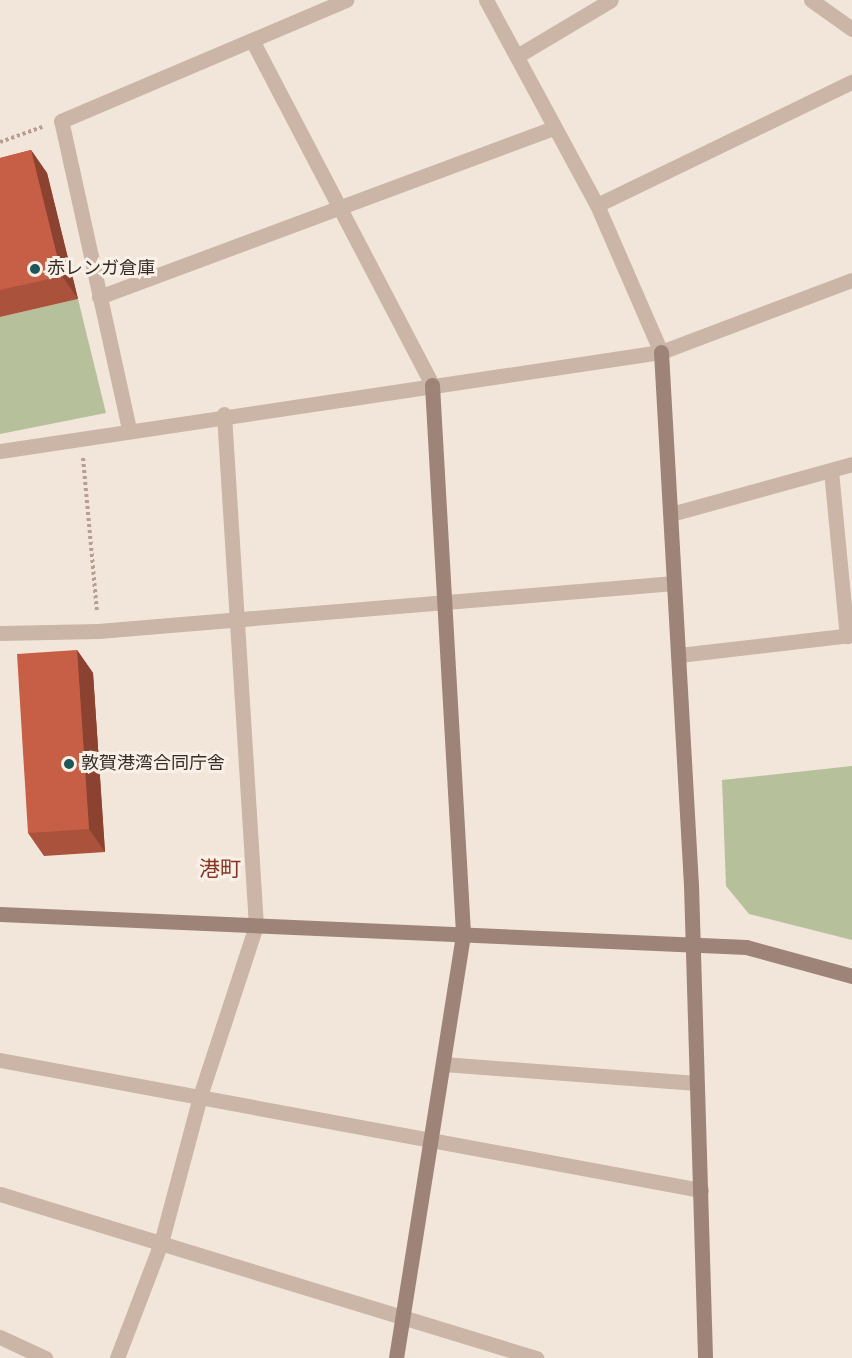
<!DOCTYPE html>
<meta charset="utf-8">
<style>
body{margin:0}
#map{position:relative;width:852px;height:1358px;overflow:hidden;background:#f2e6db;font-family:"Source Sans 3","Noto Sans JP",sans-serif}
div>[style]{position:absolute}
.green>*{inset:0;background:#b6c19b}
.path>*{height:4px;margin-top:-2px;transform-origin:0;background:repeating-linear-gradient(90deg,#b69f91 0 3px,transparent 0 6px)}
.street>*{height:15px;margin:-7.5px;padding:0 7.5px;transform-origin:7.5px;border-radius:7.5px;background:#cab5a7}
.secondary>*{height:15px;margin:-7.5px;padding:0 7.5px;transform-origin:7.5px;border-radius:7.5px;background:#9e8478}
.wall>*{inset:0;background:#aa523b}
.shaded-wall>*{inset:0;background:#8b4230}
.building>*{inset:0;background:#c65f45}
.dots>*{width:16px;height:16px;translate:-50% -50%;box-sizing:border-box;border:3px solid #f9f0e7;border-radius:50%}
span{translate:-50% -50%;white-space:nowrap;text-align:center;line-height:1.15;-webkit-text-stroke:6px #f9f0e7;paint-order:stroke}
.poi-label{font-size:18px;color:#362c28}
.left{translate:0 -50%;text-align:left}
.quarter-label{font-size:21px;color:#863420}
</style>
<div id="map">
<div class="green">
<div style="clip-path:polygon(78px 299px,106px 413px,0 434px,0 317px)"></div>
<div style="clip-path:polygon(852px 766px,852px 940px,749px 914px,726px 886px,722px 780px)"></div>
</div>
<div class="path">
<div style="left:0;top:142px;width:45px;rotate:-19.7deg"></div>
<div style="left:83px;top:458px;width:155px;rotate:84.8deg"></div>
</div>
<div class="street">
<div style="left:486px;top:0;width:233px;rotate:61.6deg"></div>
<div style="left:597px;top:205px;width:160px;rotate:66.5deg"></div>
<div style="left:811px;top:0;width:50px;rotate:35.3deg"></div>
<div style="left:253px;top:42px;width:387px;rotate:62.4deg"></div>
<div style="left:517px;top:56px;width:109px;rotate:-30.8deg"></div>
<div style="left:597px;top:205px;width:283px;rotate:-25.8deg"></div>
<div style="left:99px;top:297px;width:484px;rotate:-20.4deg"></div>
<div style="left:129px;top:429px;width:315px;rotate:-102.4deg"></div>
<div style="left:61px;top:121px;width:310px;rotate:-23deg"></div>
<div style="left:0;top:451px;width:668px;rotate:-8.52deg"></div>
<div style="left:661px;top:352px;width:204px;rotate:-20.7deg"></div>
<div style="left:831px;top:471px;width:166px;rotate:84.5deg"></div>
<div style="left:671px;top:514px;width:188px;rotate:-15.4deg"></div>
<div style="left:0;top:633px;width:98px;rotate:-1.2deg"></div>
<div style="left:98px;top:631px;width:578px;rotate:-4.76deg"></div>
<div style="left:679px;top:655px;width:174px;rotate:-6.6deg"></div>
<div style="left:0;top:1060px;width:713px;rotate:10.51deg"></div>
<div style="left:443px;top:1064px;width:254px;rotate:4.3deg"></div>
<div style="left:0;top:1194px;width:561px;rotate:17.01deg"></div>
<div style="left:0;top:1337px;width:50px;rotate:25deg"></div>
<div style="left:117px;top:1358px;width:123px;rotate:-69.1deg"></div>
<div style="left:161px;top:1243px;width:152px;rotate:-75.1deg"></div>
<div style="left:200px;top:1096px;width:179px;rotate:-71.8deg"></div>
<div style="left:256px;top:926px;width:513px;rotate:-93.58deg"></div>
</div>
<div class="secondary">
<div style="left:661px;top:352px;width:534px;rotate:86.78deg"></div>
<div style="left:691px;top:885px;width:473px;rotate:88.3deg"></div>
<div style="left:0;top:914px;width:747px;rotate:2.53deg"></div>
<div style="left:746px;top:947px;width:110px;rotate:15.3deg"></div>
<div style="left:396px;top:1358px;width:430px;rotate:-81deg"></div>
<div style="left:463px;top:933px;width:549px;rotate:-93.24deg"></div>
</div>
<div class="wall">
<div style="clip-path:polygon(31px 150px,47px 173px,78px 299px,0 317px,0 158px)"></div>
<div style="clip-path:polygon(77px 650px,93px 673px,105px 852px,44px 856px,28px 833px)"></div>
</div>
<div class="shaded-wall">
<div style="clip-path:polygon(31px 150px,47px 173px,78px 299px,62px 276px)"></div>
<div style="clip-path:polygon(77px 650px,93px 673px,105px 852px,89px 829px)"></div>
</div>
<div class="building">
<div style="clip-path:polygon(31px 150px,62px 276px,0 290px,0 158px)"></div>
<div style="clip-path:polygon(77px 650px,89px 829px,28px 833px,17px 654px)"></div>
</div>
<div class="dots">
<div style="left:35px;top:269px;background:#1d5758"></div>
<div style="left:69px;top:764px;background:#1d5758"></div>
</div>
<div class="poi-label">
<span class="left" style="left:47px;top:269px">赤レンガ倉庫</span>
<span class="left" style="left:81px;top:764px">敦賀港湾合同庁舎</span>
</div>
<div class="quarter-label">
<span style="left:220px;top:869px">港町</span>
</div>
</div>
